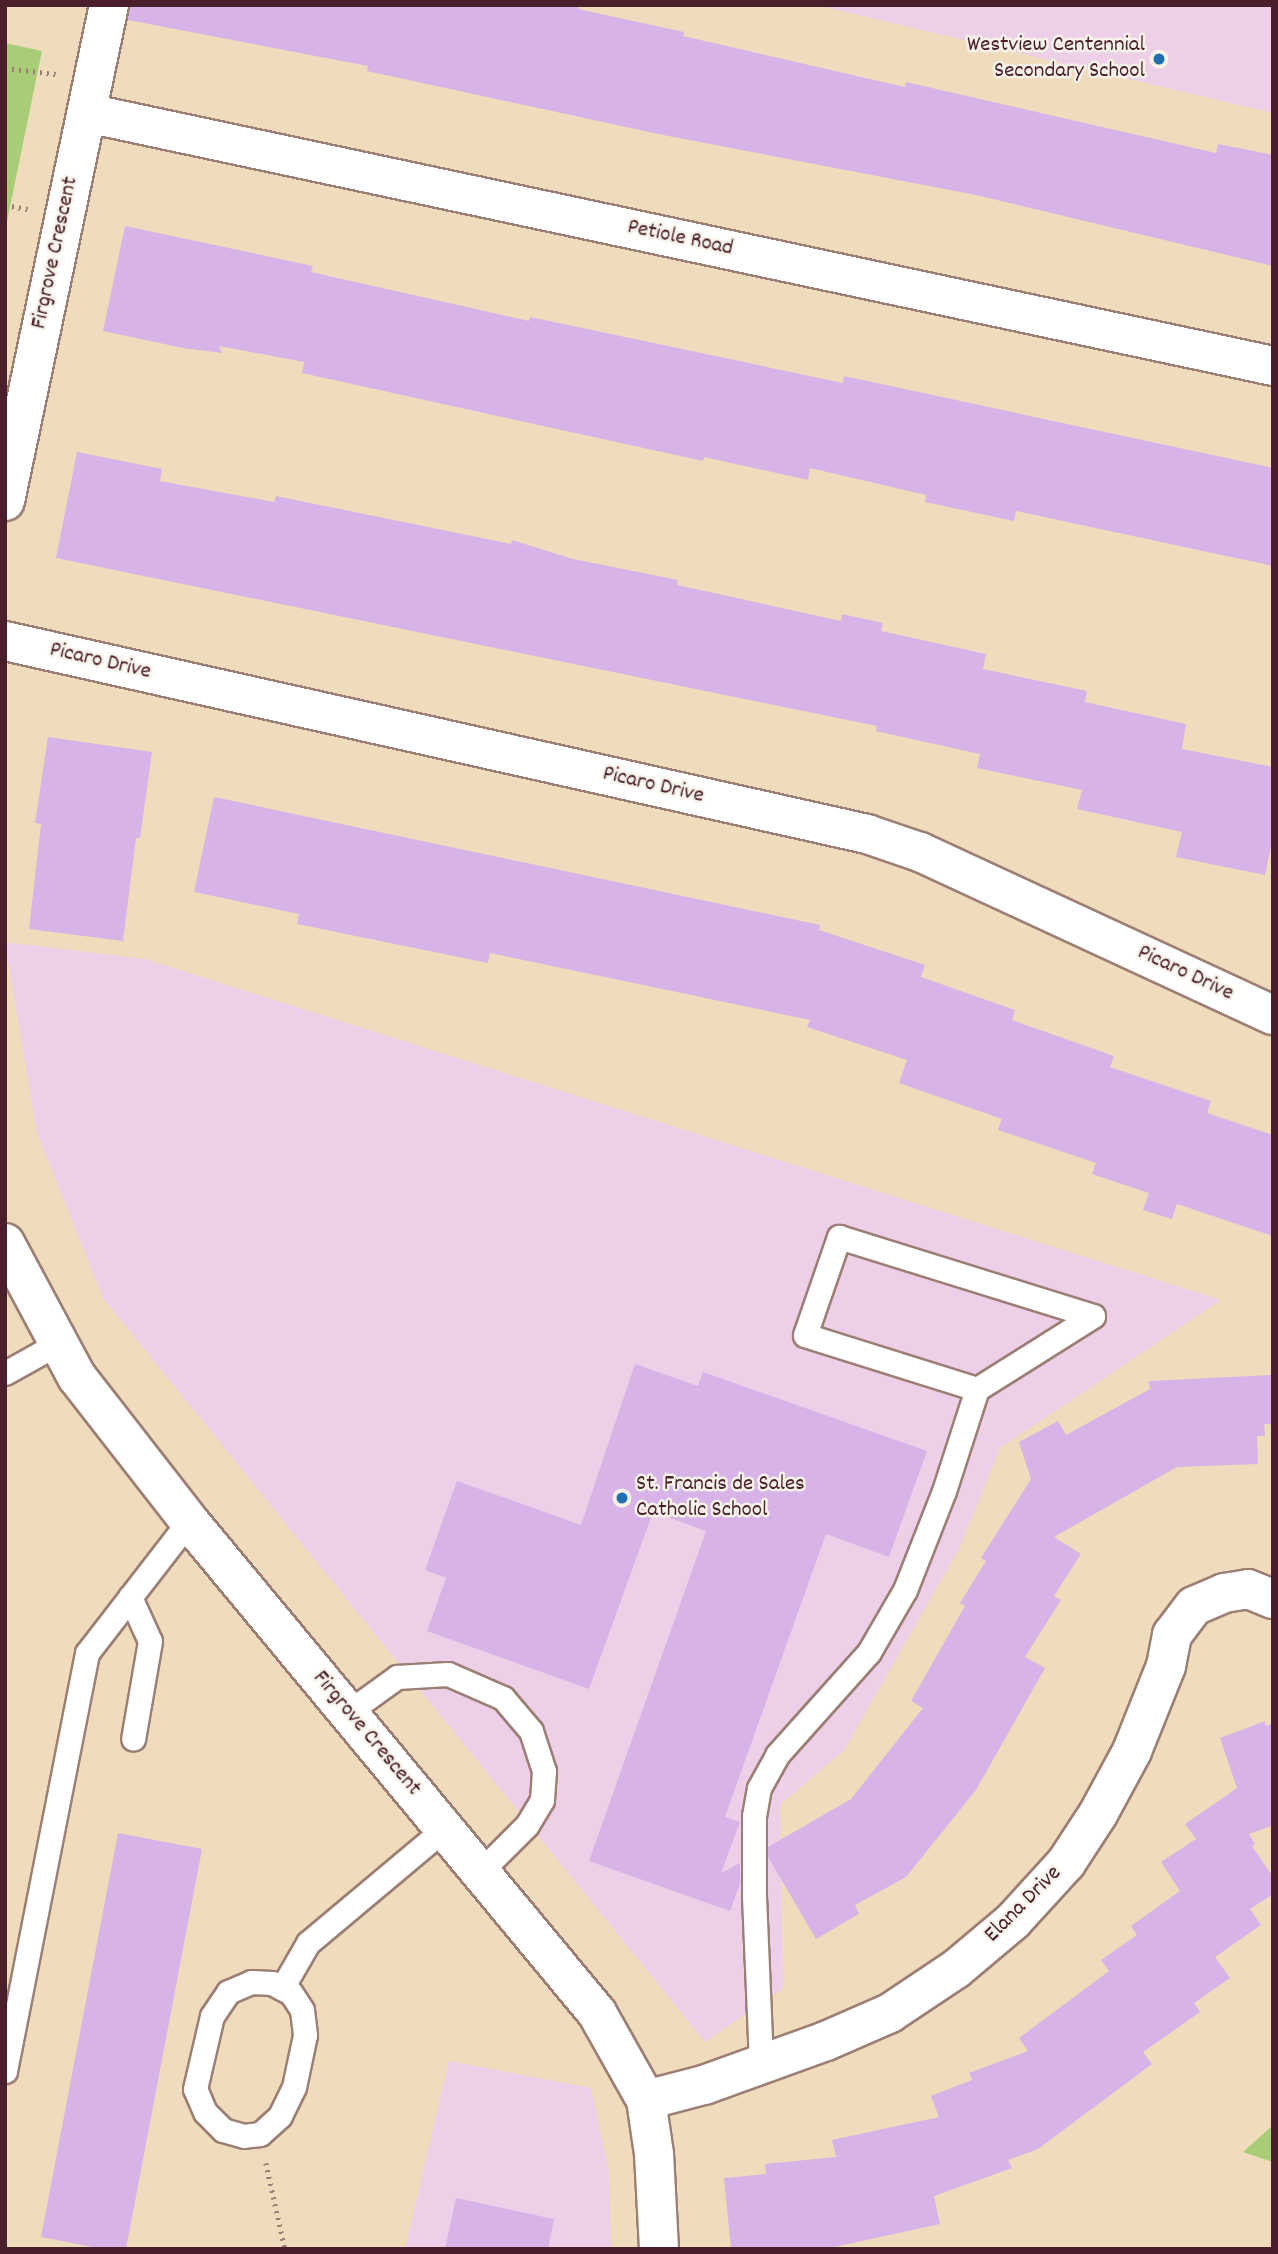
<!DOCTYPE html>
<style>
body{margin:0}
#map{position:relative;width:1278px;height:2254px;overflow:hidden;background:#efdcbc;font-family:Dekko,sans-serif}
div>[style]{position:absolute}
.built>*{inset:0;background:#edd0e8}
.green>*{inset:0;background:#a9cd76}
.building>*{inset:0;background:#d8b3e7}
.path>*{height:4.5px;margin-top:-2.25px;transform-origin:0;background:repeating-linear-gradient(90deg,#9c7e74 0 2px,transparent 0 7px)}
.roads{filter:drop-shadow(2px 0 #9c7e74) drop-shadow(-2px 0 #9c7e74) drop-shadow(0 2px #9c7e74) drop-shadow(0 -2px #9c7e74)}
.lane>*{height:23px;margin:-11.5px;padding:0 11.5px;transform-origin:11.5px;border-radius:11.5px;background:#fff}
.street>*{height:38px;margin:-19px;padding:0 19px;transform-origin:19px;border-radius:19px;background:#fff}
.secondary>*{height:38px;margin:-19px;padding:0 19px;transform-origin:19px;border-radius:19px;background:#fff}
.dots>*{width:19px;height:19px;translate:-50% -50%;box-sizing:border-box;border:4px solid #f7f3e8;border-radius:50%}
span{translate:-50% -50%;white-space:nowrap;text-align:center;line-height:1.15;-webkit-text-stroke:5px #f7f3e8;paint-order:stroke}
.poi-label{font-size:23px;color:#4a1f2b}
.right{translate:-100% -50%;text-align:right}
.left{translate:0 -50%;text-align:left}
.street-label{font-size:23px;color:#4a1f2b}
.frame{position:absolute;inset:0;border:7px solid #4a1f2b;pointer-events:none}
</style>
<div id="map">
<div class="built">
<div style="clip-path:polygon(816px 5px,1273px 5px,1273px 113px)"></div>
<div style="clip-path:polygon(5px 942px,145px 959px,1221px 1300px,1000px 1448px,960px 1547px,844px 1750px,780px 1805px,783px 1988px,705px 2042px,103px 1298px,37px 1133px)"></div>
<div style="clip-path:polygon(449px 2061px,591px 2088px,609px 2171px,611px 2249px,405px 2249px)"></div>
</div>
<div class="green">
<div style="clip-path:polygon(5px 43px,42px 51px,6px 226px,5px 226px)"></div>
<div style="clip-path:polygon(1273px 2125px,1273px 2162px,1243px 2152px)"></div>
</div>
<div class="building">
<div style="clip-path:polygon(130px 5px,579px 5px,578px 9px,684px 32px,683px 36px,905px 87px,906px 82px,1216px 153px,1218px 144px,1273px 155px,1273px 266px,976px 195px,663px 135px,367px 71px,368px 66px,128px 20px)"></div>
<div style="clip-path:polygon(125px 226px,313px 266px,311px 272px,529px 321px,530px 317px,843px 383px,844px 376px,1273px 468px,1273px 566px,1016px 511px,1014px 521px,925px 502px,926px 495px,810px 468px,808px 480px,704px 457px,703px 461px,302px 373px,304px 362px,219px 346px,222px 353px,183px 348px,103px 331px)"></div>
<div style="clip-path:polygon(77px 452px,162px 469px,160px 481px,274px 502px,276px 496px,511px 544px,512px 540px,573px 559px,678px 580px,677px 585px,841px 621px,842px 614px,883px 623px,881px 631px,986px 654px,983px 669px,1087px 691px,1085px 702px,1186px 724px,1182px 749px,1273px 767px,1273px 836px,1265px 875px,1176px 857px,1182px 832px,1077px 809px,1082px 790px,977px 768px,980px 754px,876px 731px,877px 726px,56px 558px)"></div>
<div style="clip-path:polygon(48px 737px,152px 752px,140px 838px,136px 838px,123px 941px,29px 929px,41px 824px,35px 823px)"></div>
<div style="clip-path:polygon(214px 797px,820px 925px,819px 930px,925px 965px,921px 977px,1015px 1010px,1012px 1020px,1114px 1056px,1110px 1067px,1211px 1101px,1207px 1113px,1273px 1135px,1273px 1236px,1177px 1204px,1172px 1219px,1143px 1210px,1149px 1193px,1092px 1174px,1096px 1163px,998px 1130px,1002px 1119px,899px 1083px,907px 1060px,807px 1027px,810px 1020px,490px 953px,488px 963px,297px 924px,299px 914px,194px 892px)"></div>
<div style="clip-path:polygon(635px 1364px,698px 1386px,703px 1372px,927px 1451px,889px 1557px,826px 1534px,725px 1817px,740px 1822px,721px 1873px,740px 1863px,740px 1884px,730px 1911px,589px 1861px,706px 1531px,653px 1512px,589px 1689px,427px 1631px,446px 1578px,425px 1570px,457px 1481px,581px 1525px)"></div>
<div style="clip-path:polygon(1271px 1375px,1273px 1424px,1264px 1424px,1265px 1436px,1257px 1436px,1258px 1464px,1177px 1467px,1054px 1537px,1081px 1554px,1054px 1596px,1061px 1600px,1025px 1657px,1045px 1668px,976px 1790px,906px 1877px,855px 1905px,859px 1914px,816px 1939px,768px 1857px,768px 1847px,851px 1799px,923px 1708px,911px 1701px,965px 1606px,960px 1603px,986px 1561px,981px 1558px,1031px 1479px,1019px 1442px,1058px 1421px,1066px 1435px,1150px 1389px,1149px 1381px)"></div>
<div style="clip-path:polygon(1265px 1721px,1266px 1726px,1273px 1723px,1273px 1825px,1249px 1834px,1255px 1844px,1252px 1846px,1273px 1877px,1273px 1894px,1250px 1909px,1261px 1925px,1215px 1957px,1230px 1978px,1194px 2003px,1200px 2012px,1143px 2052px,1152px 2064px,1038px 2149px,1008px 2160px,1012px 2168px,934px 2196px,940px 2224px,825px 2249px,731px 2249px,724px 2178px,766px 2174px,765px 2164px,836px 2157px,832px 2140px,939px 2117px,931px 2096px,972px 2080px,969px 2073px,1028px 2051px,1019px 2038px,1109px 1971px,1101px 1960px,1137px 1935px,1131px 1926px,1180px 1891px,1161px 1862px,1196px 1839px,1185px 1824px,1237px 1788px,1220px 1738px)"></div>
<div style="clip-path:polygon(118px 1833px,202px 1849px,126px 2249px,103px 2249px,41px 2237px)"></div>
<div style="clip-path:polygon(456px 2198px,554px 2219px,548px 2249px,445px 2249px)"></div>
</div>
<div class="path">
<div style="left:5px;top:68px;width:51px;rotate:6.7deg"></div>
<div style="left:5px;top:205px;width:23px;rotate:10deg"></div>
<div style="left:266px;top:2163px;width:88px;rotate:77.5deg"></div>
</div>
<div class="roads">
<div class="lane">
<div style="left:5px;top:1373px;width:60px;rotate:-29.1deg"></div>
<div style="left:130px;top:1597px;width:48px;rotate:65.6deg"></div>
<div style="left:150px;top:1641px;width:99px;rotate:99.8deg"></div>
<div style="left:347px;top:1713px;width:62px;rotate:-35.8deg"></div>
<div style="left:397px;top:1677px;width:51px;rotate:-3.4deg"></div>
<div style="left:448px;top:1674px;width:60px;rotate:23.6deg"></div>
<div style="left:503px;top:1698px;width:43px;rotate:49.7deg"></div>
<div style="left:531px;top:1731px;width:42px;rotate:72deg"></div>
<div style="left:544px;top:1771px;width:29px;rotate:94deg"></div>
<div style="left:542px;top:1800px;width:29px;rotate:121deg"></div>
<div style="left:527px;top:1825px;width:66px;rotate:135deg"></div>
<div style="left:251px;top:1982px;width:21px;rotate:3deg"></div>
<div style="left:272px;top:1983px;width:21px;rotate:28deg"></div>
<div style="left:291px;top:1993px;width:20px;rotate:57deg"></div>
<div style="left:302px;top:2010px;width:25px;rotate:83deg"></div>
<div style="left:305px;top:2035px;width:53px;rotate:101.9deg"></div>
<div style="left:294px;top:2087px;width:32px;rotate:116deg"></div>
<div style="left:280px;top:2116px;width:27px;rotate:138deg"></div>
<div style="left:260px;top:2134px;width:16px;rotate:173deg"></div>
<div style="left:244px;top:2136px;width:22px;rotate:-164deg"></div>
<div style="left:223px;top:2130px;width:25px;rotate:-135deg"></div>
<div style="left:205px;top:2112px;width:25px;rotate:-113deg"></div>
<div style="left:195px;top:2089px;width:75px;rotate:-76.9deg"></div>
<div style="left:212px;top:2016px;width:29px;rotate:-56deg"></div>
<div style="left:228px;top:1992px;width:25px;rotate:-23deg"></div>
<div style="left:282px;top:1988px;width:52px;rotate:-60deg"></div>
<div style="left:308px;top:1943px;width:177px;rotate:-40deg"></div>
<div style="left:761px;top:2063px;width:168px;rotate:-92.4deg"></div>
<div style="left:754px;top:1895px;width:79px;rotate:-90deg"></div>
<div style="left:754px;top:1816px;width:28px;rotate:-80deg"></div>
<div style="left:759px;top:1788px;width:38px;rotate:-61deg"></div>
<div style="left:777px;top:1755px;width:138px;rotate:-48.2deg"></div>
<div style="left:869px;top:1652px;width:72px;rotate:-59.9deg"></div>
<div style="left:905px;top:1590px;width:106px;rotate:-68.5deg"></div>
<div style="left:944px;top:1491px;width:107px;rotate:-72.1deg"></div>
<div style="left:977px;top:1389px;width:180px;rotate:-162.6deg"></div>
<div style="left:805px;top:1335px;width:104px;rotate:-70.9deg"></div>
<div style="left:839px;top:1237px;width:266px;rotate:17.3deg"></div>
<div style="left:1093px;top:1316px;width:137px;rotate:147.8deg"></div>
<div style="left:5px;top:2071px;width:426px;rotate:-78.9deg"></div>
<div style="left:87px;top:1653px;width:167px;rotate:-52.3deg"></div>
</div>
<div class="street">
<div style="left:87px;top:113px;width:1213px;rotate:12.04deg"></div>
<div style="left:5px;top:501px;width:507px;rotate:-78.16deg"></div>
<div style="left:5px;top:641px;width:883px;rotate:12.62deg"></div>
<div style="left:867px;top:834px;width:56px;rotate:18.8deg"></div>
<div style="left:920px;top:852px;width:389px;rotate:24.8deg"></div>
<div style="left:5px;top:1243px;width:152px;rotate:61.8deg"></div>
<div style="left:77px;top:1377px;width:182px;rotate:52.1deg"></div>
<div style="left:189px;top:1521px;width:639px;rotate:50.33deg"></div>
<div style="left:597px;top:2013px;width:100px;rotate:60.6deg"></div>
</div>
<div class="secondary">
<div style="left:659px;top:2249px;width:95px;rotate:-93deg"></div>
<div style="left:654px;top:2154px;width:55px;rotate:-98.4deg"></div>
<div style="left:646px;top:2100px;width:60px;rotate:-14.5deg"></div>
<div style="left:704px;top:2085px;width:130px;rotate:-19.8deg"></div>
<div style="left:826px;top:2041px;width:70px;rotate:-23.6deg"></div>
<div style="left:890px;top:2013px;width:79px;rotate:-33.7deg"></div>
<div style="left:956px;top:1969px;width:75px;rotate:-40.1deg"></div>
<div style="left:1013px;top:1921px;width:79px;rotate:-47.6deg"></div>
<div style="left:1066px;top:1863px;width:59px;rotate:-56.9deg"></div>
<div style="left:1098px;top:1814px;width:72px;rotate:-61.6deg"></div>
<div style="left:1132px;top:1751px;width:92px;rotate:-68.2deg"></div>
<div style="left:1166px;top:1666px;width:32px;rotate:-79deg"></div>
<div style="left:1172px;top:1635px;width:36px;rotate:-53deg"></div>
<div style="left:1194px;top:1606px;width:33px;rotate:-23deg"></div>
<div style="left:1224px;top:1593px;width:24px;rotate:-9deg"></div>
<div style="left:1248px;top:1589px;width:27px;rotate:22deg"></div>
</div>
</div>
<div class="dots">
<div style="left:1159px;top:59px;background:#1f6fb2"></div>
<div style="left:622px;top:1498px;background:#1f6fb2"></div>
</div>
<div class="poi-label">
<span class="right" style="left:1145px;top:59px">Westview Centennial<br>Secondary School</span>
<span class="left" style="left:636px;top:1498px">St. Francis de Sales<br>Catholic School</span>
</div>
<div class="street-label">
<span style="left:680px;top:239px;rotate:12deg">Petiole Road</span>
<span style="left:56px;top:253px;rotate:-78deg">Firgrove Crescent</span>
<span style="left:100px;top:662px;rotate:13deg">Picaro Drive</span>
<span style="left:653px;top:786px;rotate:13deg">Picaro Drive</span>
<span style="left:1185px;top:974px;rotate:25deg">Picaro Drive</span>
<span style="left:366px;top:1734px;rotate:50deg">Firgrove Crescent</span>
<span style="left:1024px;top:1905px;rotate:-45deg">Elana Drive</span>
</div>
<div class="frame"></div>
</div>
